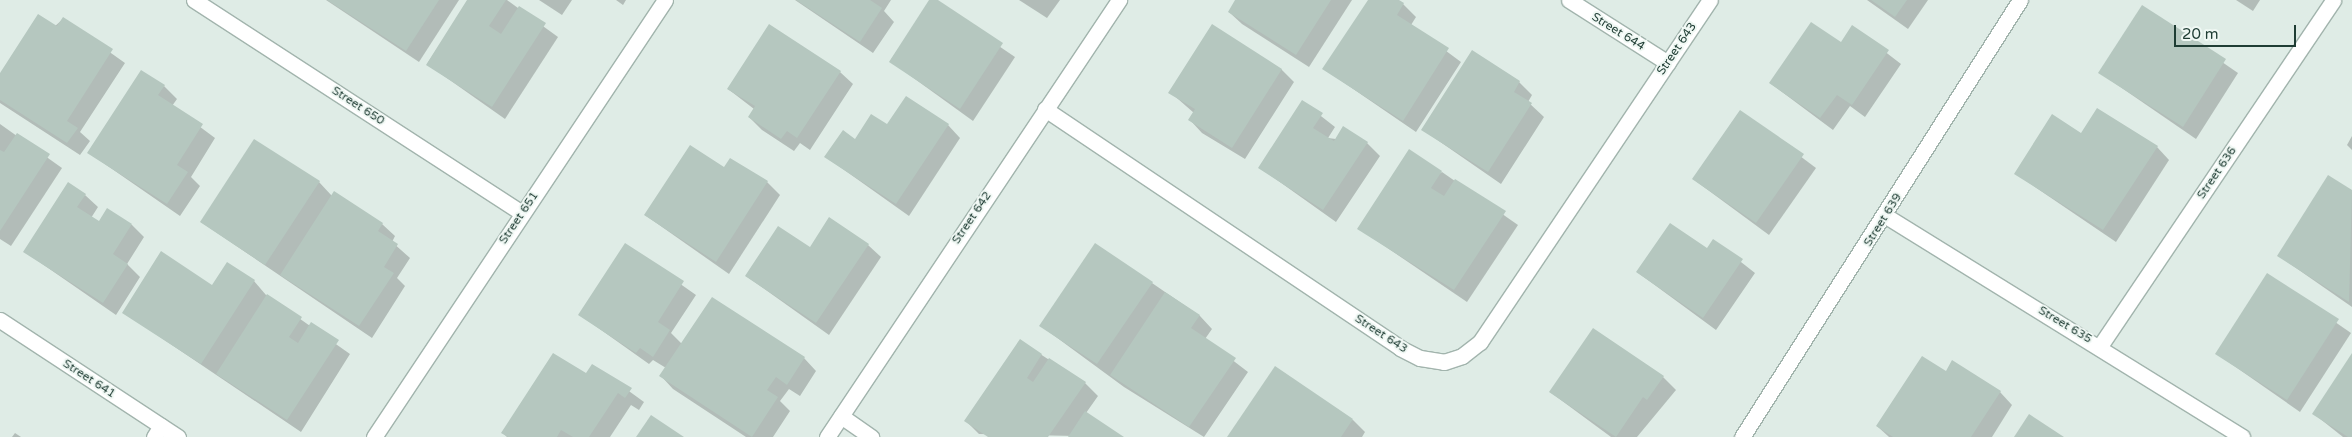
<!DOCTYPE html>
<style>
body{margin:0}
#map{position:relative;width:2352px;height:437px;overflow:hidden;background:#dfece6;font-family:"Varela Round",sans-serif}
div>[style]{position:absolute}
.shadow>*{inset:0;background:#0003}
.building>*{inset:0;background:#b5c7bf}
.roads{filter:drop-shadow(1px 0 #a2b4ad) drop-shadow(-1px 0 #a2b4ad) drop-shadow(0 1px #a2b4ad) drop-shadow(0 -1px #a2b4ad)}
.lane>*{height:15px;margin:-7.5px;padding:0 7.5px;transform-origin:7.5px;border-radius:7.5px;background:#fff}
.street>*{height:15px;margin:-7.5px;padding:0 7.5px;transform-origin:7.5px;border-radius:7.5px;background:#fff}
span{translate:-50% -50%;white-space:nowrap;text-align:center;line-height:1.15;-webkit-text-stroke:4px #f0f8f4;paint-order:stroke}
.street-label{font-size:12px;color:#1f3d34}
.scale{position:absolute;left:2174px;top:25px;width:122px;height:22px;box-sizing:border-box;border:2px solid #1f3d34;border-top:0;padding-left:6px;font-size:15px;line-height:18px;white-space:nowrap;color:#1f3d34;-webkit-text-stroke:4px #f0f8f4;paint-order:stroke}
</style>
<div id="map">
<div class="shadow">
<div style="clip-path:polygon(326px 0,459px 0,419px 62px)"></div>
<div style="clip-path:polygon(469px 0,507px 0,558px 37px,505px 119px,427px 64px)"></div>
<div style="clip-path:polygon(539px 0,572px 0,562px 15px)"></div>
<div style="clip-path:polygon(616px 0,626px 0,623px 5px)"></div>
<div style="clip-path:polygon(795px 0,891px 0,884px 11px,894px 22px,873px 53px)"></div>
<div style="clip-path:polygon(931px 0,1015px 57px,973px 121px,890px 61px)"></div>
<div style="clip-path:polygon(1019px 0,1060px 0,1047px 18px)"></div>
<div style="clip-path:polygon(1237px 0,1352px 0,1309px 67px,1242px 24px,1229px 12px)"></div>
<div style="clip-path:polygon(1369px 0,1403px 4px,1416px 17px,1411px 25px,1461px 62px,1416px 132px,1324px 69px)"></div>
<div style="clip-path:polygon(1867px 0,1928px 0,1908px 29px)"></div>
<div style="clip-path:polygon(2236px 0,2260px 0,2253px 11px)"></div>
<div style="clip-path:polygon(2142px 7px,2238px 73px,2196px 139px,2100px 73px)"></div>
<div style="clip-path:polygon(63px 19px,125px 63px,80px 132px,90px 141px,80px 155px,0 103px,0 75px)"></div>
<div style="clip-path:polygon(1853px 27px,1901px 64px,1865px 117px,1850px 106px,1833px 130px,1770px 83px,1841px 44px)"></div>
<div style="clip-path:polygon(1472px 52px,1519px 82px,1532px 95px,1528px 102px,1544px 117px,1501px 184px,1423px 130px)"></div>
<div style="clip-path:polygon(1281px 69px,1294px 82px,1245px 159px,1202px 133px,1190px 120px,1194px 113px,1170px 92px)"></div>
<div style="clip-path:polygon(840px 72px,853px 84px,810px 150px,800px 143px,794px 151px,762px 130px,749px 117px,754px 109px,728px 89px)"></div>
<div style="clip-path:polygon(164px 86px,177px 99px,172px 106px,215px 138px,191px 177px,200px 186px,180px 216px,89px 153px)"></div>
<div style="clip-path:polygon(1303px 102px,1335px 127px,1328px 138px,1367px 143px,1380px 156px,1336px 222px,1260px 168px)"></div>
<div style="clip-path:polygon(1740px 111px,1816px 168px,1769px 235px,1693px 179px)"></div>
<div style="clip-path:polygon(0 124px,62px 168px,11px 246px,0 239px)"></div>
<div style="clip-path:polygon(948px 125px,960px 138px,909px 216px,826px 157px,887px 126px)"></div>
<div style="clip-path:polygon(2082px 134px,2157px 147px,2169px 160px,2116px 242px,2016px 174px)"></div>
<div style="clip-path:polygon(2352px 136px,2352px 150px,2347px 145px)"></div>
<div style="clip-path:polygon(1442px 172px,1518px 225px,1467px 302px,1358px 228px)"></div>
<div style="clip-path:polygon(2329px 177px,2352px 192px,2352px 307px,2279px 256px)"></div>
<div style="clip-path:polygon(319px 182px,332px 196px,382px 224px,395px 236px,392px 242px,410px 258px,397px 278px,405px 286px,372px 338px,201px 222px)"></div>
<div style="clip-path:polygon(767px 182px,780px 195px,729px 274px,645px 215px)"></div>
<div style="clip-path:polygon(85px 195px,98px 207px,91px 218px,99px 223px,132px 225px,144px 237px,127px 264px,140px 277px,116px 315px,25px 252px)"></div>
<div style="clip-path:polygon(1713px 240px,1755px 273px,1716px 330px,1637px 272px,1707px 250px)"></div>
<div style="clip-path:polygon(625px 245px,696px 295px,671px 333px,682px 344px,804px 358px,816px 371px,800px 396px,789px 389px,780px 401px,790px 411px,773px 437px,746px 437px,673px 389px,661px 376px,666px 368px,653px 360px,649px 364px,580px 315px)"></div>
<div style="clip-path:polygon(868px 245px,881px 257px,829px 335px,746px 276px,810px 249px)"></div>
<div style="clip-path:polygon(2267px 275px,2351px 333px,2300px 412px,2217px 354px)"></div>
<div style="clip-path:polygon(254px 281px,266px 295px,350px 354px,301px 432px,123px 312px,213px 286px)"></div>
<div style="clip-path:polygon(1152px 283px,1200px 316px,1212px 329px,1205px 339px,1248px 372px,1204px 437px,1124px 387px,1041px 326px)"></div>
<div style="clip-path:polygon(1020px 341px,1085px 383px,1098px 396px,1086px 413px,1122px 437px,979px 434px,966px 421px)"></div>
<div style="clip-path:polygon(2352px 355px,2352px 437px,2343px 437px,2314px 414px)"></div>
<div style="clip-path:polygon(593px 365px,644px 402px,639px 410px,631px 405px,610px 437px,507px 437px,502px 432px,586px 375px)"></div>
<div style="clip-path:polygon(1946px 373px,2000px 392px,2012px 405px,1992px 437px,1889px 437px,1877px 426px)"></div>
<div style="clip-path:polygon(1663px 377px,1676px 390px,1637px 437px,1611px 437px,1550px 392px)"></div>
<div style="clip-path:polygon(1353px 420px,1365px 432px,1362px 437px,1228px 437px)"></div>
<div style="clip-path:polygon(15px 433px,21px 437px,12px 437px)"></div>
</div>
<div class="building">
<div style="clip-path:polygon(327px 0,439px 0,406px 51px)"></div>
<div style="clip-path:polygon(467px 0,506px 0,489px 26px,501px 34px,519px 6px,546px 23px,492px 107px,426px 65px)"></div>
<div style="clip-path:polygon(796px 0,870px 0,882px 8px,860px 42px)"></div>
<div style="clip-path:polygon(929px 0,938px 0,1003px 43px,960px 109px,889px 62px)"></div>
<div style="clip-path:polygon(1235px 0,1331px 0,1296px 55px,1228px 12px)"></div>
<div style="clip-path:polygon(1368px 0,1399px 0,1404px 3px,1397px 15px,1449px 48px,1403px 121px,1322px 69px)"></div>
<div style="clip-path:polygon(1871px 0,1907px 0,1895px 17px)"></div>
<div style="clip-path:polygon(2142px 5px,2226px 59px,2183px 127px,2098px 73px)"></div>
<div style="clip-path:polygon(38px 14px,57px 26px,63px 17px,113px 49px,67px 121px,78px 128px,67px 143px,0 100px,0 73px)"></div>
<div style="clip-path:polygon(1811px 22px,1841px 42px,1852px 25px,1889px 50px,1852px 105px,1837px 95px,1820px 118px,1769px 83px)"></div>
<div style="clip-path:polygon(769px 24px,841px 71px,797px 138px,787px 131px,781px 139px,748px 117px,755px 106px,727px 89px)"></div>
<div style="clip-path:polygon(1212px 24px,1282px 69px,1232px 148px,1188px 120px,1195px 109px,1168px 93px)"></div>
<div style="clip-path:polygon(1472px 50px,1520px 81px,1514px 92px,1532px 103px,1488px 172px,1421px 130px)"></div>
<div style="clip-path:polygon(141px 70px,165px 85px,158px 95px,203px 124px,177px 165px,188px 172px,167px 204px,87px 153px)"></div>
<div style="clip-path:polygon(906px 96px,949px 124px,896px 204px,824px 157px,843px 130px,855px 139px,871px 114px,887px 124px)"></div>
<div style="clip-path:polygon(1302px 100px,1323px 113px,1313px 128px,1334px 141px,1343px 126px,1368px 142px,1323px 210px,1258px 168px)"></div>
<div style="clip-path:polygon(2097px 108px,2158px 146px,2103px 230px,2014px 174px,2052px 114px,2081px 133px)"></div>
<div style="clip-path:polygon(1740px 110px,1804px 154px,1756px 223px,1692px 179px)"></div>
<div style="clip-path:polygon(17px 133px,50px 154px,0 231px,0 150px,4px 152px)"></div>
<div style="clip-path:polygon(254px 139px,320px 181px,265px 265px,200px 222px)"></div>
<div style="clip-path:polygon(690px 145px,724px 167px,730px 158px,768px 181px,716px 262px,644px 215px)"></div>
<div style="clip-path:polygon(1409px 149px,1442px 171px,1431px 188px,1444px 196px,1455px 179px,1506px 211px,1454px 290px,1357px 229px)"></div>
<div style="clip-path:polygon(2328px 175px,2352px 190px,2349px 302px,2277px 256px)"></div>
<div style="clip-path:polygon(68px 182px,86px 194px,77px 207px,99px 221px,107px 208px,132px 224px,113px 254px,128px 264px,103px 303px,23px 252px)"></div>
<div style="clip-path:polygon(334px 191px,383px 223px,378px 231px,398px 244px,384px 267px,394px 273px,359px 326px,280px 275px)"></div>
<div style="clip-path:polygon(829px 217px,869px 244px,816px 323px,745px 276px,778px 226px,810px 247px)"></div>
<div style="clip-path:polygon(1670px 223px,1707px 248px,1713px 239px,1743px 259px,1703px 318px,1636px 272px)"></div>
<div style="clip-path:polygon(625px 243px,684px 281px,658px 322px,670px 330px,653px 357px,640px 348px,636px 353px,578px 315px)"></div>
<div style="clip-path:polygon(1095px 243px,1153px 282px,1097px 364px,1039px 326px)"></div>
<div style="clip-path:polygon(161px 251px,212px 285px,227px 262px,255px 280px,201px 364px,122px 313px)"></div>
<div style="clip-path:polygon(2267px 273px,2339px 319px,2287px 400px,2215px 354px)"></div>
<div style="clip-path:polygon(1165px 292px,1200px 315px,1191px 328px,1236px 358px,1189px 427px,1110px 375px)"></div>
<div style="clip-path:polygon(267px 294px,302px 317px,289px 337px,298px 343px,311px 322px,339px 340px,287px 420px,216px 374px)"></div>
<div style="clip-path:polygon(712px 297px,805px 357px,787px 385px,776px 377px,767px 390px,778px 397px,752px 437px,659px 376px)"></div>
<div style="clip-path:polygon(1593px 328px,1664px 376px,1647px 400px,1643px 397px,1616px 437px,1549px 392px)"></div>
<div style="clip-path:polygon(1020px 339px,1042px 354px,1027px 378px,1033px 382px,1049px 358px,1086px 382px,1048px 437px,988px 437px,964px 421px)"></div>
<div style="clip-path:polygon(553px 353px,586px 373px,592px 364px,632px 388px,625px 398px,618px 393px,589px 437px,573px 437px,561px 430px,557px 437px,508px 437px,501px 433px)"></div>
<div style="clip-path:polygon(2352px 353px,2352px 437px,2348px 437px,2312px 414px)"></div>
<div style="clip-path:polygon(1922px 356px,1946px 371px,1952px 360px,2001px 391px,1971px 437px,1893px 437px,1876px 426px)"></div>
<div style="clip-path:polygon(1275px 366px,1353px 419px,1341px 437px,1227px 437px)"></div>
<div style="clip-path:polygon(1085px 411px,1124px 437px,1068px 437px)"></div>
<div style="clip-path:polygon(2029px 414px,2064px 437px,2014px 437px)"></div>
<div style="clip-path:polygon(651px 415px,684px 437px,636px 437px)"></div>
</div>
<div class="roads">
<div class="lane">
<div style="left:154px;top:437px;width:13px;rotate:-58deg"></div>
</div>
<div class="street">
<div style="left:194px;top:0;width:391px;rotate:33deg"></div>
<div style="left:1569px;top:0;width:117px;rotate:32.5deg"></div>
<div style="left:1045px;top:109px;width:428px;rotate:33.9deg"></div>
<div style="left:1400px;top:348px;width:22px;rotate:27deg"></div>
<div style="left:1420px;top:358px;width:24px;rotate:9deg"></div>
<div style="left:1444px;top:362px;width:19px;rotate:-18deg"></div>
<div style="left:1462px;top:356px;width:23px;rotate:-38deg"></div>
<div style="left:1480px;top:342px;width:412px;rotate:-56.1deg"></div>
<div style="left:1886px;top:216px;width:419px;rotate:31.8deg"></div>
<div style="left:0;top:320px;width:213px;rotate:33.3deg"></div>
<div style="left:2100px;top:346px;width:417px;rotate:-56deg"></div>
<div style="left:841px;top:416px;width:37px;rotate:35deg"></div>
<div style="left:374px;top:437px;width:525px;rotate:-56.34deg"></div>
<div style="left:827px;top:437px;width:526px;rotate:-56.25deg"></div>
<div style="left:1742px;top:437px;width:518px;rotate:-57.54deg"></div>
</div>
</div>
<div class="street-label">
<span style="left:1618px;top:32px;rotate:32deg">Street 644</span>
<span style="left:1677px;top:49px;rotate:-56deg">Street 643</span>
<span style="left:358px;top:106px;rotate:33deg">Street 650</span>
<span style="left:2217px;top:173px;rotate:-56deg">Street 636</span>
<span style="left:519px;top:218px;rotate:-56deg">Street 651</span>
<span style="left:972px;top:218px;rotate:-56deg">Street 642</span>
<span style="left:1883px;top:220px;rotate:-58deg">Street 639</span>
<span style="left:2065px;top:325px;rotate:31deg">Street 635</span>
<span style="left:1381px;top:334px;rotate:33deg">Street 643</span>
<span style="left:89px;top:379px;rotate:33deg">Street 641</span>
</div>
<div class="scale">20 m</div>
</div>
